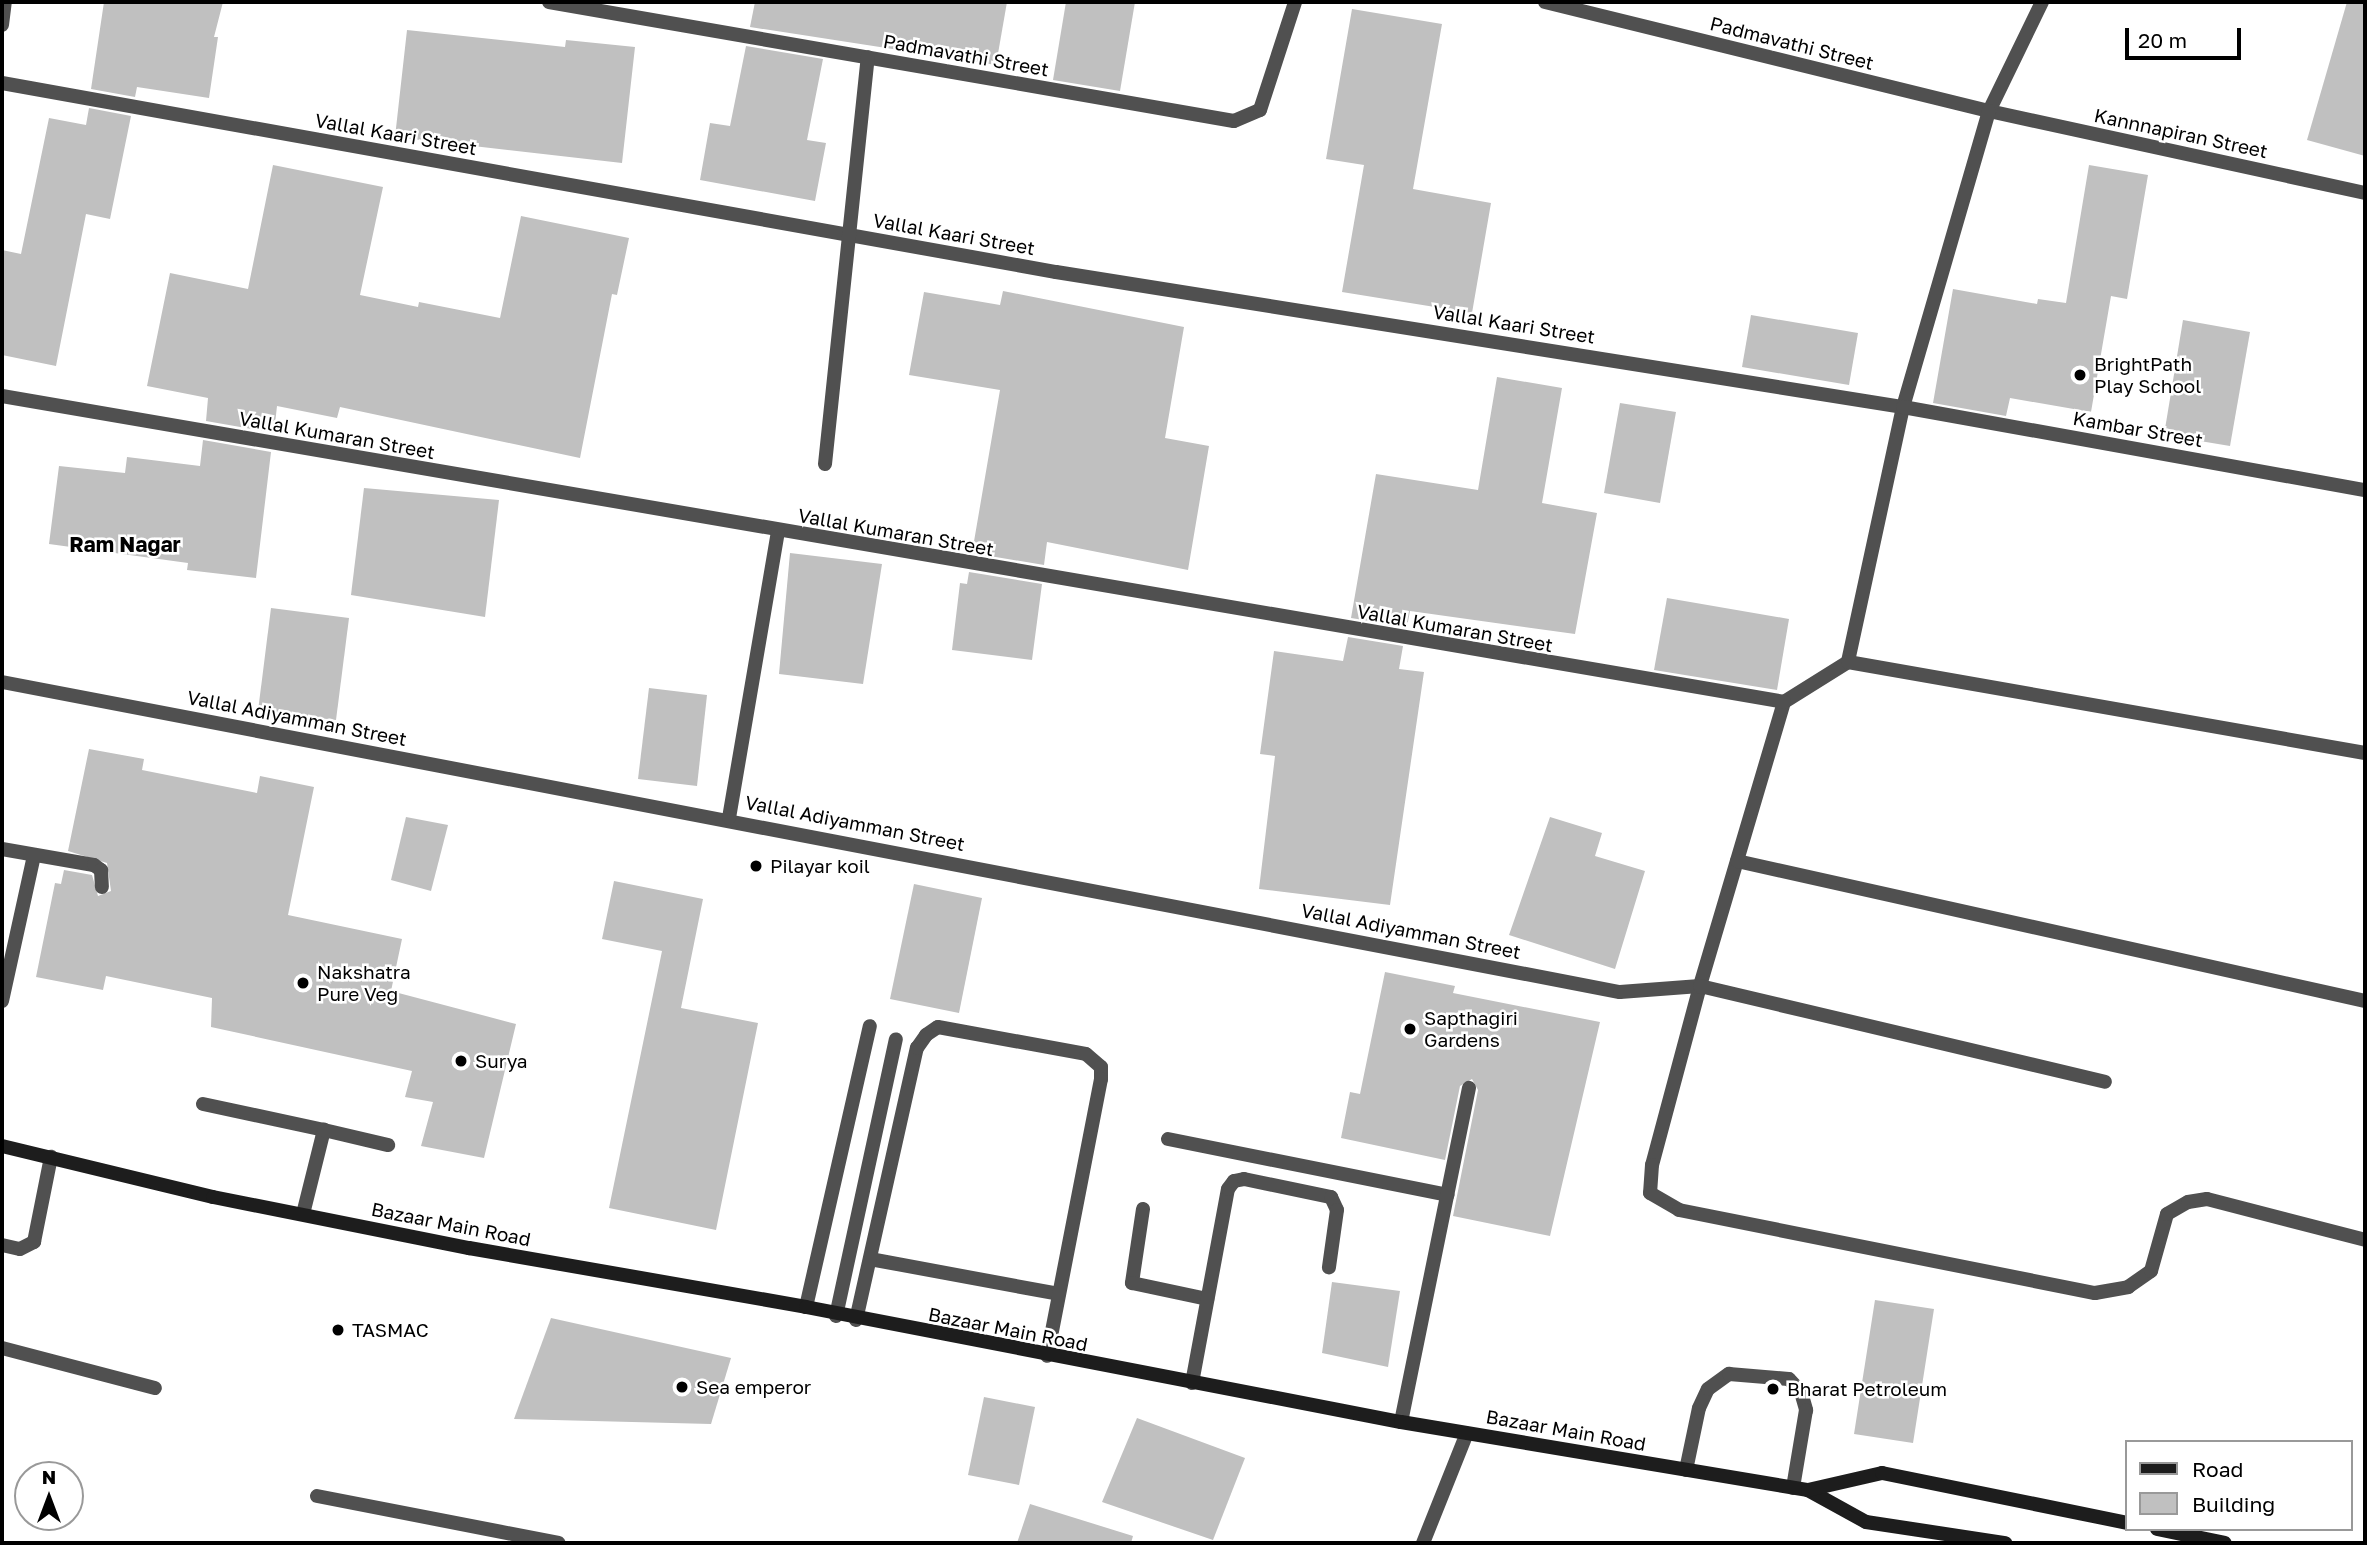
<!DOCTYPE html>
<style>
body{margin:0}
#map{position:relative;width:2367px;height:1545px;overflow:hidden;background:#fff;font-family:"Golos Text",sans-serif}
div>[style]{position:absolute}
.building>*{inset:0;background:#c0c0c0}
.service>*{height:14px;margin:-7px;padding:0 7px;transform-origin:7px;border-radius:7px;background:#505050}
.minor>*{height:14px;margin:-7px;padding:0 7px;transform-origin:7px;border-radius:7px;background:#505050}
.secondary>*{height:14px;margin:-7px;padding:0 7px;transform-origin:7px;border-radius:7px;background:#1d1d1d}
.dots>*{width:19px;height:19px;translate:-50% -50%;box-sizing:border-box;border:4px solid #fff;border-radius:50%}
span{translate:-50% -50%;white-space:nowrap;text-align:center;line-height:1.15;-webkit-text-stroke:5px #fff;paint-order:stroke}
.street-label{font-size:19px;color:#000}
.poi-label{font-size:19px;color:#000}
.left{translate:0 -50%;text-align:left}
.neighbourhood-label{font-size:21px;color:#000;font-weight:700}
.frame{position:absolute;inset:0;border:4px solid #000;pointer-events:none}
.legend{position:absolute;left:2125px;top:1440px;width:228px;height:91px;box-sizing:border-box;background:#fff;border:2px solid #999;margin:0;padding:9px 12px;list-style:none;font-size:21px;color:#000}
.legend li{display:flex;align-items:center;gap:14px;height:35px}
.legend b{width:35px;border:2px solid #999}
.north{position:absolute;left:14px;top:1461px;width:70px;height:70px;box-sizing:border-box;background:#fff;border:2px solid #999;border-radius:50%;rotate:0deg;font-size:19px;font-weight:700;line-height:28px;text-align:center;color:#000}
.north::after{content:'';display:block;margin:auto;width:24px;height:32px;background:#000;clip-path:polygon(50% 0,100% 100%,50% 72%,0 100%)}
.scale{position:absolute;left:2125px;top:28px;width:116px;height:32px;box-sizing:border-box;border:4px solid #000;border-top:0;padding-left:9px;font-size:21px;line-height:24px;white-space:nowrap;color:#000;-webkit-text-stroke:5px #fff;paint-order:stroke}
</style>
<div id="map">
<div class="building">
<div style="clip-path:polygon(104px 2px,223px 2px,214px 37px,218px 37px,209px 98px,137px 87px,135px 97px,91px 89px)"></div>
<div style="clip-path:polygon(755px 2px,1007px 2px,996px 65px,750px 27px)"></div>
<div style="clip-path:polygon(1066px 2px,1135px 2px,1120px 91px,1053px 80px)"></div>
<div style="clip-path:polygon(2347px 2px,2365px 2px,2365px 156px,2307px 140px)"></div>
<div style="clip-path:polygon(1352px 9px,1442px 24px,1413px 189px,1491px 203px,1472px 313px,1342px 292px,1364px 165px,1326px 159px)"></div>
<div style="clip-path:polygon(407px 30px,565px 47px,566px 40px,635px 47px,622px 163px,395px 137px)"></div>
<div style="clip-path:polygon(746px 46px,823px 59px,807px 140px,826px 143px,815px 201px,700px 180px,710px 123px,730px 126px)"></div>
<div style="clip-path:polygon(89px 108px,131px 116px,110px 219px,86px 214px,56px 366px,2px 355px,2px 250px,21px 254px,49px 118px,86px 125px)"></div>
<div style="clip-path:polygon(273px 165px,383px 187px,360px 295px,418px 307px,419px 302px,500px 318px,521px 216px,629px 238px,617px 295px,612px 294px,580px 458px,340px 407px,337px 418px,277px 406px,274px 433px,206px 421px,208px 398px,147px 386px,170px 273px,248px 289px)"></div>
<div style="clip-path:polygon(2089px 165px,2148px 175px,2127px 299px,2111px 296px,2091px 412px,2010px 398px,2006px 416px,1933px 403px,1953px 289px,2037px 304px,2038px 299px,2066px 303px)"></div>
<div style="clip-path:polygon(1003px 291px,1184px 327px,1165px 438px,1209px 446px,1188px 570px,1047px 542px,1044px 565px,972px 553px,1000px 390px,909px 375px,924px 292px,1000px 305px)"></div>
<div style="clip-path:polygon(1751px 315px,1858px 333px,1849px 385px,1742px 367px)"></div>
<div style="clip-path:polygon(2183px 320px,2250px 332px,2230px 446px,2164px 435px)"></div>
<div style="clip-path:polygon(1497px 377px,1562px 388px,1542px 503px,1597px 513px,1575px 634px,1410px 611px,1407px 627px,1351px 618px,1376px 474px,1478px 490px)"></div>
<div style="clip-path:polygon(1620px 403px,1676px 412px,1660px 503px,1604px 493px)"></div>
<div style="clip-path:polygon(203px 440px,271px 452px,256px 578px,187px 570px,188px 563px,49px 544px,59px 466px,125px 473px,127px 457px,200px 466px)"></div>
<div style="clip-path:polygon(364px 488px,499px 500px,485px 617px,351px 595px)"></div>
<div style="clip-path:polygon(790px 553px,882px 564px,863px 684px,779px 674px)"></div>
<div style="clip-path:polygon(969px 572px,1042px 584px,1032px 660px,952px 650px,960px 583px,967px 584px)"></div>
<div style="clip-path:polygon(1667px 598px,1789px 619px,1777px 690px,1654px 670px)"></div>
<div style="clip-path:polygon(271px 608px,349px 618px,336px 720px,258px 711px)"></div>
<div style="clip-path:polygon(1348px 637px,1403px 646px,1399px 669px,1424px 672px,1390px 905px,1259px 889px,1275px 756px,1260px 754px,1274px 651px,1343px 661px)"></div>
<div style="clip-path:polygon(649px 688px,707px 695px,697px 786px,638px 779px)"></div>
<div style="clip-path:polygon(89px 749px,144px 759px,142px 770px,257px 793px,260px 776px,314px 787px,288px 915px,402px 939px,391px 991px,516px 1024px,484px 1158px,421px 1146px,433px 1102px,405px 1097px,412px 1071px,211px 1027px,212px 998px,106px 976px,103px 990px,36px 977px,55px 883px,61px 884px,64px 870px,92px 875px,98px 896px,111px 891px,107px 863px,68px 851px)"></div>
<div style="clip-path:polygon(406px 817px,448px 825px,431px 891px,391px 880px)"></div>
<div style="clip-path:polygon(1550px 817px,1602px 833px,1595px 856px,1645px 871px,1615px 969px,1509px 935px)"></div>
<div style="clip-path:polygon(614px 881px,703px 899px,681px 1008px,758px 1023px,716px 1230px,609px 1208px,662px 951px,602px 939px)"></div>
<div style="clip-path:polygon(914px 884px,982px 898px,959px 1013px,890px 999px)"></div>
<div style="clip-path:polygon(1385px 972px,1455px 986px,1453px 993px,1600px 1022px,1550px 1236px,1453px 1216px,1478px 1090px,1472px 1079px,1460px 1086px,1445px 1160px,1341px 1138px,1350px 1092px,1360px 1094px)"></div>
<div style="clip-path:polygon(1332px 1282px,1400px 1291px,1388px 1367px,1322px 1353px)"></div>
<div style="clip-path:polygon(1875px 1300px,1934px 1309px,1913px 1443px,1854px 1434px)"></div>
<div style="clip-path:polygon(551px 1318px,731px 1358px,711px 1424px,514px 1419px)"></div>
<div style="clip-path:polygon(984px 1397px,1035px 1407px,1019px 1485px,968px 1475px)"></div>
<div style="clip-path:polygon(1137px 1418px,1245px 1458px,1213px 1540px,1102px 1502px)"></div>
<div style="clip-path:polygon(1030px 1504px,1133px 1536px,1131px 1543px,1017px 1543px)"></div>
</div>
<div class="service">
<div style="left:2px;top:1001px;width:149px;rotate:-77.6deg"></div>
<div style="left:1143px;top:1209px;width:75px;rotate:98.5deg"></div>
<div style="left:1132px;top:1283px;width:77px;rotate:12deg"></div>
<div style="left:2px;top:1245px;width:18px;rotate:13deg"></div>
<div style="left:20px;top:1249px;width:16px;rotate:-27deg"></div>
<div style="left:34px;top:1242px;width:87px;rotate:-78.7deg"></div>
<div style="left:2px;top:1348px;width:158px;rotate:14.7deg"></div>
<div style="left:1192px;top:1383px;width:197px;rotate:-79.5deg"></div>
<div style="left:1228px;top:1189px;width:10px;rotate:-53deg"></div>
<div style="left:1234px;top:1181px;width:10px;rotate:-11deg"></div>
<div style="left:1244px;top:1179px;width:89px;rotate:11.7deg"></div>
<div style="left:1331px;top:1197px;width:14px;rotate:65deg"></div>
<div style="left:1337px;top:1210px;width:58px;rotate:98deg"></div>
<div style="left:1686px;top:1470px;width:63px;rotate:-78.2deg"></div>
<div style="left:1699px;top:1408px;width:21px;rotate:-65deg"></div>
<div style="left:1708px;top:1389px;width:26px;rotate:-36deg"></div>
<div style="left:1729px;top:1374px;width:60px;rotate:4.8deg"></div>
<div style="left:1789px;top:1379px;width:18px;rotate:47deg"></div>
<div style="left:1801px;top:1392px;width:19px;rotate:74deg"></div>
<div style="left:1806px;top:1410px;width:79px;rotate:99.5deg"></div>
</div>
<div class="minor">
<div style="left:549px;top:2px;width:695px;rotate:9.86deg"></div>
<div style="left:1234px;top:121px;width:28px;rotate:-23deg"></div>
<div style="left:1260px;top:110px;width:114px;rotate:-72deg"></div>
<div style="left:1545px;top:2px;width:457px;rotate:13.8deg"></div>
<div style="left:1989px;top:111px;width:385px;rotate:12.3deg"></div>
<div style="left:2042px;top:2px;width:121px;rotate:115.9deg"></div>
<div style="left:1989px;top:111px;width:308px;rotate:106.2deg"></div>
<div style="left:1903px;top:407px;width:261px;rotate:102.2deg"></div>
<div style="left:1848px;top:662px;width:75px;rotate:148deg"></div>
<div style="left:1784px;top:702px;width:296px;rotate:106.5deg"></div>
<div style="left:1700px;top:986px;width:185px;rotate:105deg"></div>
<div style="left:1652px;top:1165px;width:28px;rotate:94deg"></div>
<div style="left:1650px;top:1193px;width:34px;rotate:30deg"></div>
<div style="left:1679px;top:1210px;width:424px;rotate:11.3deg"></div>
<div style="left:2095px;top:1293px;width:34px;rotate:-10deg"></div>
<div style="left:2128px;top:1287px;width:28px;rotate:-35deg"></div>
<div style="left:2151px;top:1271px;width:59px;rotate:-74.3deg"></div>
<div style="left:2167px;top:1214px;width:24px;rotate:-30deg"></div>
<div style="left:2188px;top:1202px;width:19px;rotate:-9deg"></div>
<div style="left:2207px;top:1199px;width:163px;rotate:14.5deg"></div>
<div style="left:2px;top:25px;width:23px;rotate:-83deg"></div>
<div style="left:2px;top:83px;width:1071px;rotate:10.17deg"></div>
<div style="left:1056px;top:272px;width:858px;rotate:9.06deg"></div>
<div style="left:1903px;top:407px;width:469px;rotate:10.2deg"></div>
<div style="left:2px;top:396px;width:1808px;rotate:9.74deg"></div>
<div style="left:825px;top:464px;width:409px;rotate:-84deg"></div>
<div style="left:1848px;top:662px;width:525px;rotate:9.98deg"></div>
<div style="left:2px;top:682px;width:1647px;rotate:10.85deg"></div>
<div style="left:1620px;top:992px;width:80px;rotate:-4.3deg"></div>
<div style="left:1700px;top:986px;width:416px;rotate:13.3deg"></div>
<div style="left:729px;top:818px;width:291px;rotate:-80.3deg"></div>
<div style="left:2px;top:849px;width:93px;rotate:9.9deg"></div>
<div style="left:94px;top:865px;width:9px;rotate:36deg"></div>
<div style="left:101px;top:870px;width:17px;rotate:87deg"></div>
<div style="left:1737px;top:861px;width:643px;rotate:12.57deg"></div>
<div style="left:203px;top:1104px;width:124px;rotate:12.1deg"></div>
<div style="left:1168px;top:1139px;width:285px;rotate:11.3deg"></div>
<div style="left:303px;top:1214px;width:87px;rotate:-76deg"></div>
<div style="left:324px;top:1130px;width:66px;rotate:13.2deg"></div>
<div style="left:870px;top:1259px;width:192px;rotate:10.5deg"></div>
<div style="left:806px;top:1307px;width:288px;rotate:-77.2deg"></div>
<div style="left:836px;top:1316px;width:283px;rotate:-77.8deg"></div>
<div style="left:856px;top:1320px;width:279px;rotate:-77.4deg"></div>
<div style="left:917px;top:1048px;width:16px;rotate:-55deg"></div>
<div style="left:926px;top:1035px;width:14px;rotate:-34deg"></div>
<div style="left:938px;top:1027px;width:150px;rotate:10.3deg"></div>
<div style="left:1086px;top:1054px;width:20px;rotate:41deg"></div>
<div style="left:1101px;top:1067px;width:12px;rotate:90deg"></div>
<div style="left:1101px;top:1079px;width:282px;rotate:101deg"></div>
<div style="left:1401px;top:1422px;width:341px;rotate:-78.5deg"></div>
<div style="left:317px;top:1496px;width:246px;rotate:11deg"></div>
<div style="left:1423px;top:1543px;width:118px;rotate:-68.2deg"></div>
</div>
<div class="secondary">
<div style="left:2px;top:1146px;width:217px;rotate:13.6deg"></div>
<div style="left:213px;top:1197px;width:261px;rotate:11.3deg"></div>
<div style="left:469px;top:1248px;width:342px;rotate:9.9deg"></div>
<div style="left:806px;top:1307px;width:606px;rotate:10.94deg"></div>
<div style="left:1401px;top:1422px;width:413px;rotate:9.5deg"></div>
<div style="left:1808px;top:1490px;width:66px;rotate:28.9deg"></div>
<div style="left:1866px;top:1522px;width:141px;rotate:8.6deg"></div>
<div style="left:1808px;top:1490px;width:76px;rotate:-12.9deg"></div>
<div style="left:1882px;top:1473px;width:250px;rotate:11.5deg"></div>
<div style="left:2157px;top:1529px;width:69px;rotate:11.6deg"></div>
</div>
<div class="dots">
<div style="left:2080px;top:375px;background:#000"></div>
<div style="left:756px;top:866px;background:#000"></div>
<div style="left:303px;top:983px;background:#000"></div>
<div style="left:1410px;top:1029px;background:#000"></div>
<div style="left:461px;top:1061px;background:#000"></div>
<div style="left:338px;top:1330px;background:#000"></div>
<div style="left:682px;top:1387px;background:#000"></div>
<div style="left:1773px;top:1389px;background:#000"></div>
</div>
<div class="street-label">
<span style="left:1792px;top:43px;rotate:14deg">Padmavathi Street</span>
<span style="left:966px;top:55px;rotate:10deg">Padmavathi Street</span>
<span style="left:2181px;top:133px;rotate:12deg">Kannnapiran Street</span>
<span style="left:396px;top:134px;rotate:10deg">Vallal Kaari Street</span>
<span style="left:954px;top:234px;rotate:10deg">Vallal Kaari Street</span>
<span style="left:1514px;top:324px;rotate:9deg">Vallal Kaari Street</span>
<span style="left:2138px;top:429px;rotate:10deg">Kambar Street</span>
<span style="left:337px;top:435px;rotate:10deg">Vallal Kumaran Street</span>
<span style="left:896px;top:532px;rotate:10deg">Vallal Kumaran Street</span>
<span style="left:1455px;top:628px;rotate:10deg">Vallal Kumaran Street</span>
<span style="left:297px;top:718px;rotate:11deg">Vallal Adiyamman Street</span>
<span style="left:855px;top:823px;rotate:11deg">Vallal Adiyamman Street</span>
<span style="left:1411px;top:931px;rotate:11deg">Vallal Adiyamman Street</span>
<span style="left:451px;top:1224px;rotate:11deg">Bazaar Main Road</span>
<span style="left:1008px;top:1329px;rotate:11deg">Bazaar Main Road</span>
<span style="left:1566px;top:1430px;rotate:10deg">Bazaar Main Road</span>
</div>
<div class="poi-label">
<span class="left" style="left:2094px;top:375px">BrightPath<br>Play School</span>
<span class="left" style="left:770px;top:866px">Pilayar koil</span>
<span class="left" style="left:317px;top:983px">Nakshatra<br>Pure Veg</span>
<span class="left" style="left:1424px;top:1029px">Sapthagiri<br>Gardens</span>
<span class="left" style="left:475px;top:1061px">Surya</span>
<span class="left" style="left:352px;top:1330px">TASMAC</span>
<span class="left" style="left:696px;top:1387px">Sea emperor</span>
<span class="left" style="left:1787px;top:1389px">Bharat Petroleum</span>
</div>
<div class="neighbourhood-label">
<span style="left:125px;top:544px">Ram Nagar</span>
</div>
<div class="frame"></div>
<ul class="legend">
<li><b style="height:9px;background:#1d1d1d"></b>Road</li>
<li><b style="height:19px;background:#c0c0c0"></b>Building</li>
</ul>
<div class="north">N</div>
<div class="scale">20 m</div>
</div>
